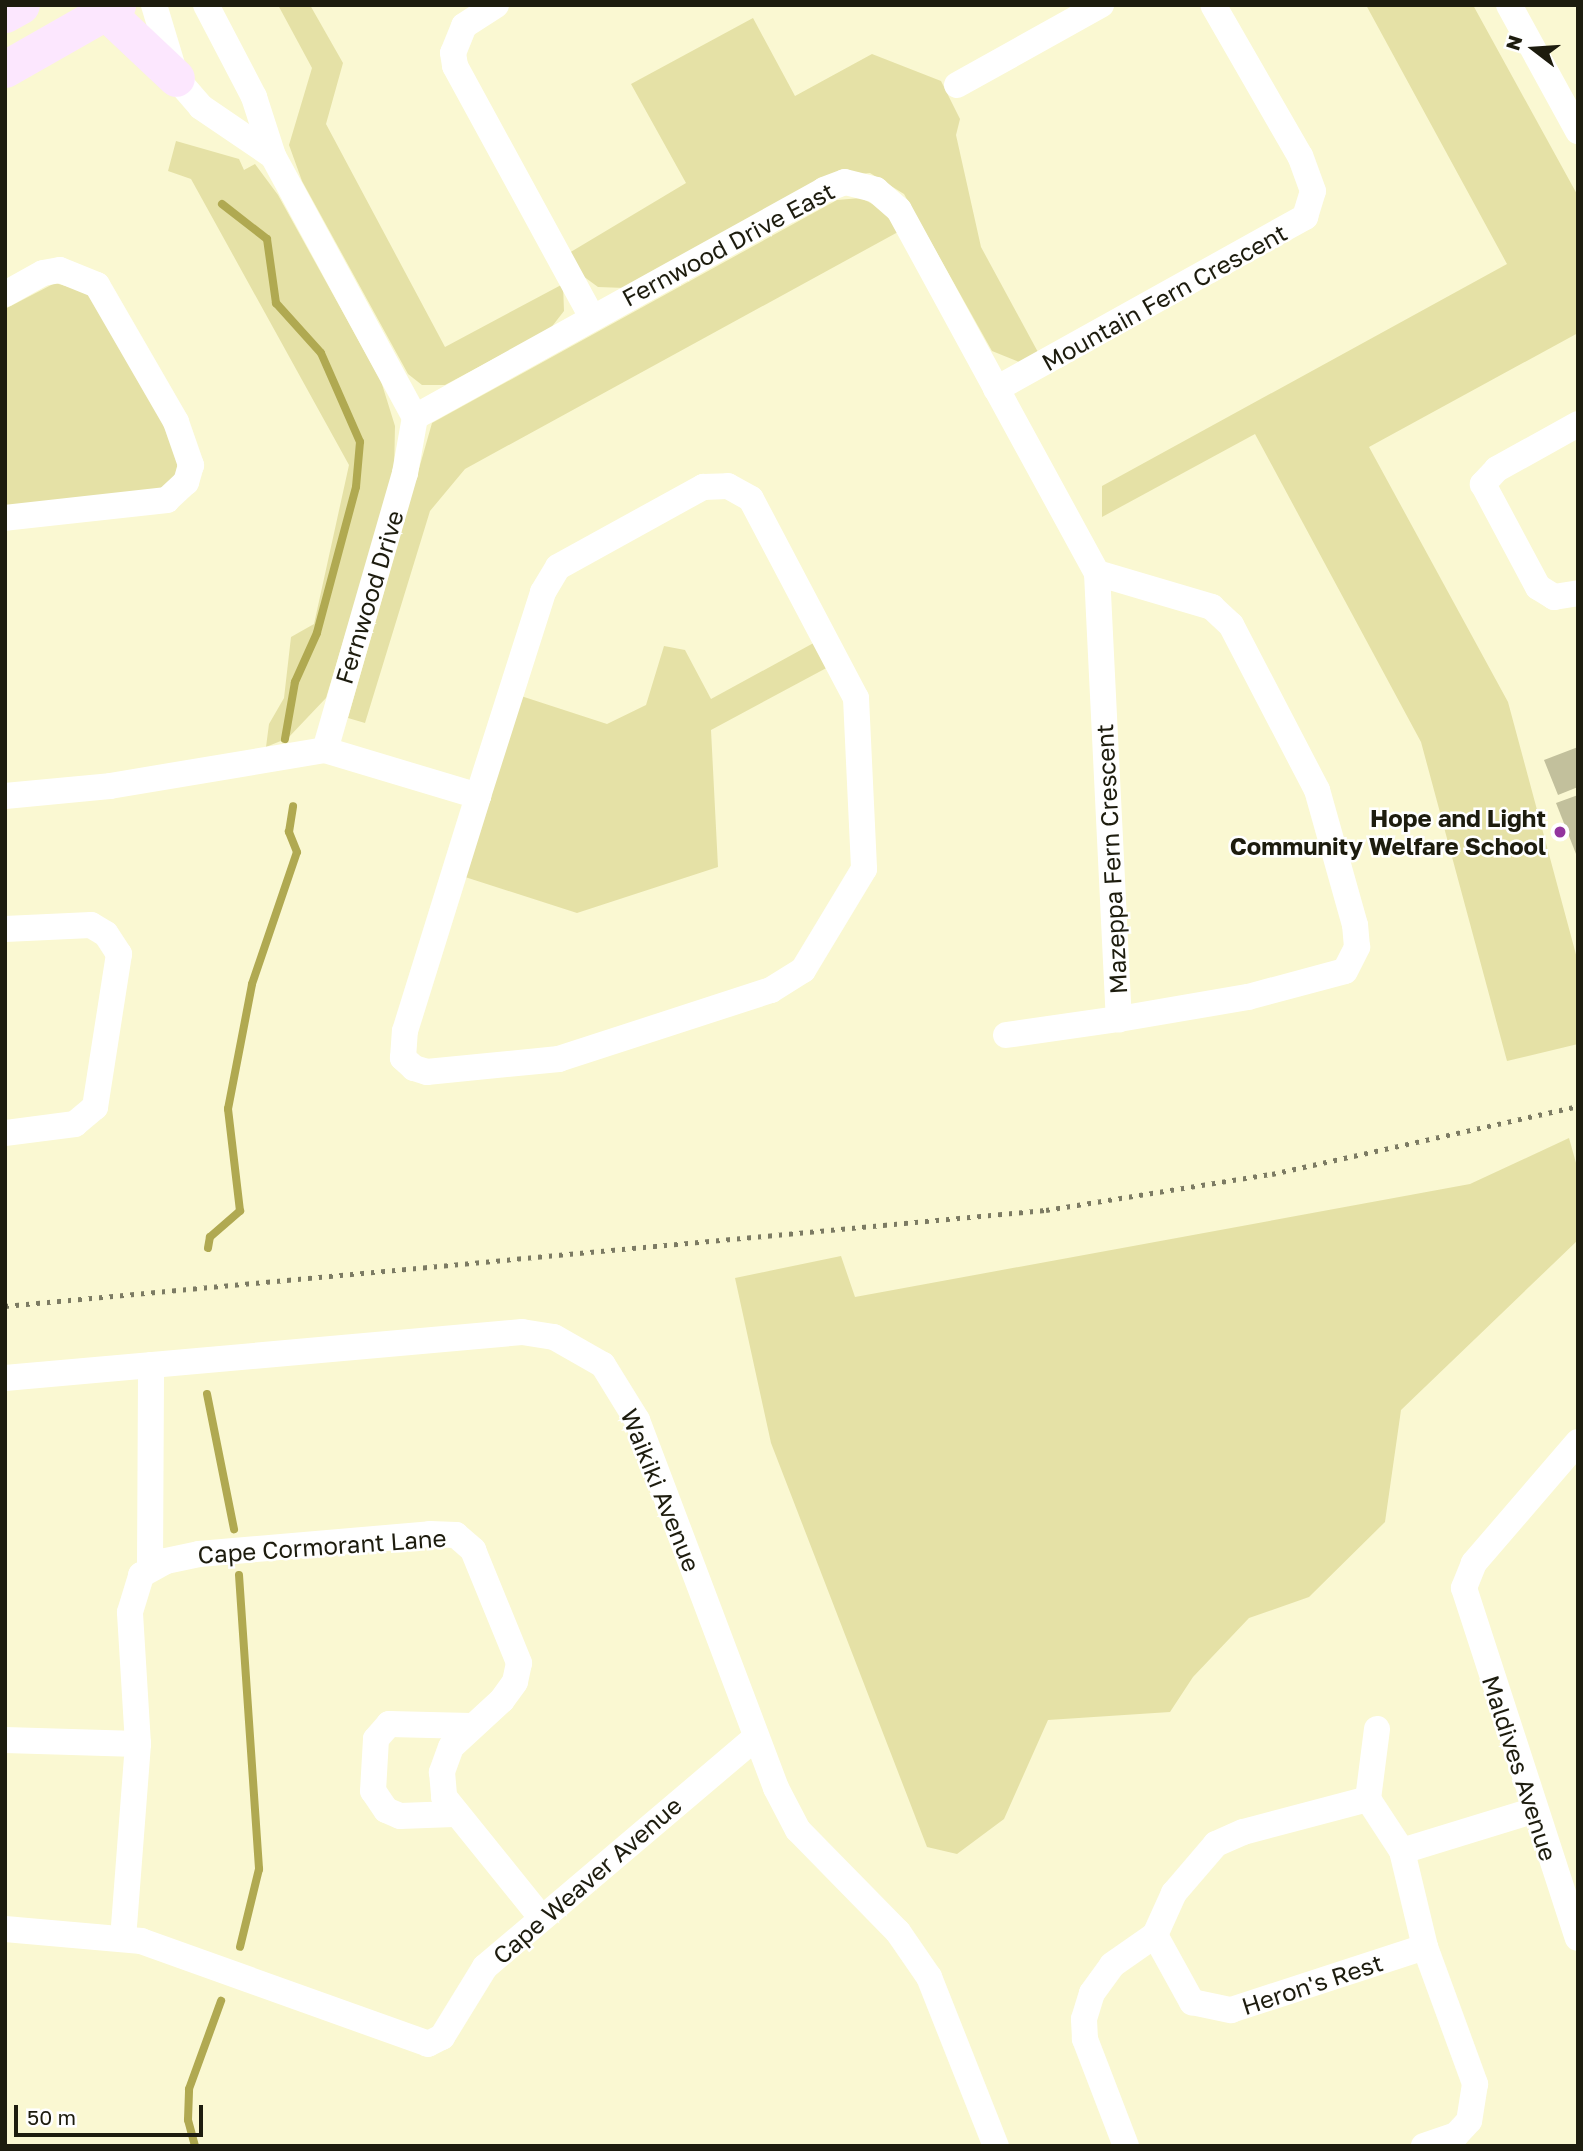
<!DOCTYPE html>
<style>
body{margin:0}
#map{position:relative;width:1583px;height:2151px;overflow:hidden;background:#faf8d2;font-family:"Golos Text",sans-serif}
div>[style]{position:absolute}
.green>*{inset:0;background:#e5e1a6}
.stream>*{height:8px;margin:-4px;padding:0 4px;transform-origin:4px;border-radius:4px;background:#b0a951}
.building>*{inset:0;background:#c2c09c}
.minor>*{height:26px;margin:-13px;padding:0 13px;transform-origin:13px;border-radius:13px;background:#fff}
.secondary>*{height:37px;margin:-18.5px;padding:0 18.5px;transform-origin:18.5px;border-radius:18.5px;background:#fce7fe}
.rail>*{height:5px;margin-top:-2.5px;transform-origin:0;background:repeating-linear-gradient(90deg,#7c7b63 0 3.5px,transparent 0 10.5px)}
.dots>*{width:19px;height:19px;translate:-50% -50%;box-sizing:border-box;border:4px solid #fff;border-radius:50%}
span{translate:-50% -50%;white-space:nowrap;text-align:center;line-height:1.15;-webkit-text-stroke:5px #fff;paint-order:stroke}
.street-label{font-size:24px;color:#1d1c0e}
.poi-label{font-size:24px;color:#1d1c0e;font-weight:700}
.right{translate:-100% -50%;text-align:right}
.frame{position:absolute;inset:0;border:7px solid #1d1c0e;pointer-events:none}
.north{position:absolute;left:1499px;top:14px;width:70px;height:70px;-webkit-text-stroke:5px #fff;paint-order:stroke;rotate:287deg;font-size:19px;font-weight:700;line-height:28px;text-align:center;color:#1d1c0e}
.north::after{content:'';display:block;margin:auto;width:24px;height:32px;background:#1d1c0e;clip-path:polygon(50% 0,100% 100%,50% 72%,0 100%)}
.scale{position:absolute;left:14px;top:2105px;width:189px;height:32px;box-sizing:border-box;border:4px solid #1d1c0e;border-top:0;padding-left:9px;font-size:21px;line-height:24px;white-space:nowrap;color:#1d1c0e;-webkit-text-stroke:5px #fff;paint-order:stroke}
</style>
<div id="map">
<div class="green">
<div style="clip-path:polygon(278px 5px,310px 5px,343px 63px,326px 124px,445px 347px,563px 284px,564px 311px,550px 329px,445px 385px,422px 385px,408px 374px,302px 181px,289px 145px,312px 68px)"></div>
<div style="clip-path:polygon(1366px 5px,1473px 5px,1578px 196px,1578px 333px,1369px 447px,1508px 702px,1578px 962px,1578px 1044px,1507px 1061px,1421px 742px,1255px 434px,1102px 517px,1102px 486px,1507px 264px)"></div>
<div style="clip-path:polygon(753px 18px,795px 96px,872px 54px,941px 81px,960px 119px,956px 135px,981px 247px,1039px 354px,1019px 362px,992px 351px,904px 194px,870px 173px,830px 177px,625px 288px,598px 287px,583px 276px,569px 253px,686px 183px,631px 84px)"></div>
<div style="clip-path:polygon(176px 141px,239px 159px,244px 170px,255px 164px,278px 195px,381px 381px,395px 426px,394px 474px,326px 698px,288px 738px,266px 747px,269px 724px,284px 698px,291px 637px,314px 624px,349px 465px,191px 179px,168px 171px)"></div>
<div style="clip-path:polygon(861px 198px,884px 210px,898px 232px,465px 469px,430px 511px,365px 723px,348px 718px,432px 423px,837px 200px)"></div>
<div style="clip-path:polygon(55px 283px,91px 293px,179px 449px,176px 476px,161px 492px,5px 509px,5px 309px)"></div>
<div style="clip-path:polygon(819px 640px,832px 665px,711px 730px,718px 867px,577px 913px,465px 877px,521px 696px,607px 724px,646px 705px,664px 646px,685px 650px,711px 699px)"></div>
<div style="clip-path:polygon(1569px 1138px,1578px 1170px,1578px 1240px,1401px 1410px,1385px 1522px,1309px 1597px,1249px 1618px,1193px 1677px,1170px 1712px,1048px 1720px,1004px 1819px,957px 1854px,927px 1847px,771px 1443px,735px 1278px,841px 1256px,855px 1297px,1470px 1184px)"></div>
</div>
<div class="stream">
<div style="left:222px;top:204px;width:57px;rotate:37.9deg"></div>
<div style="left:267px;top:239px;width:65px;rotate:82deg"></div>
<div style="left:276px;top:303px;width:67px;rotate:48deg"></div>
<div style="left:321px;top:353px;width:97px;rotate:66.3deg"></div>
<div style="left:360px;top:442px;width:45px;rotate:95.1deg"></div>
<div style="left:356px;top:487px;width:151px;rotate:105deg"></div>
<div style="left:317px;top:633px;width:54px;rotate:114.2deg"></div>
<div style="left:295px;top:682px;width:58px;rotate:100deg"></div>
<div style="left:208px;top:1248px;width:11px;rotate:-80deg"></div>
<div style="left:210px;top:1237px;width:40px;rotate:-41deg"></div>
<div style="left:240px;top:1211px;width:103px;rotate:-96.7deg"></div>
<div style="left:228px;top:1109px;width:127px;rotate:-79.1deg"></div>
<div style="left:252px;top:984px;width:139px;rotate:-71.2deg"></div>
<div style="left:297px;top:852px;width:22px;rotate:-112deg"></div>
<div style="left:289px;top:832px;width:26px;rotate:-81deg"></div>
<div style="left:207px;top:1394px;width:138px;rotate:78.7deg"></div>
<div style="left:239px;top:1575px;width:295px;rotate:86.1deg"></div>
<div style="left:259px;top:1869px;width:80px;rotate:103.7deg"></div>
<div style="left:195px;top:2146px;width:27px;rotate:-105deg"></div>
<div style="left:188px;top:2120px;width:31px;rotate:-88deg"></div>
<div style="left:189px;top:2089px;width:94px;rotate:-70deg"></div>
</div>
<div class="building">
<div style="clip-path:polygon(1578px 747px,1578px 787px,1558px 795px,1544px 760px)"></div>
<div style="clip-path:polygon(1578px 795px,1578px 859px,1556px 803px)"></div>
</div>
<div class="minor">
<div style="left:154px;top:5px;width:76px;rotate:73.2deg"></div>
<div style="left:176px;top:78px;width:38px;rotate:49deg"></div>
<div style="left:201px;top:107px;width:87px;rotate:34.2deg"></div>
<div style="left:206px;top:5px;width:104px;rotate:62.4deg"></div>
<div style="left:254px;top:97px;width:62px;rotate:72.1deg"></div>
<div style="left:273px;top:156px;width:297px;rotate:61.5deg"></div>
<div style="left:415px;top:417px;width:57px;rotate:100.1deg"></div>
<div style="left:405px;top:473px;width:288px;rotate:106.1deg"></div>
<div style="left:496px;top:5px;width:38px;rotate:147deg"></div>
<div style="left:464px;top:26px;width:29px;rotate:112deg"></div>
<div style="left:453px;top:53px;width:13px;rotate:81deg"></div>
<div style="left:455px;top:66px;width:286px;rotate:61.4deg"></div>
<div style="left:1509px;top:5px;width:144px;rotate:61.3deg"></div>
<div style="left:957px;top:85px;width:165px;rotate:-29.1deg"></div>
<div style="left:5px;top:294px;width:43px;rotate:-28.9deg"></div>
<div style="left:43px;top:273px;width:17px;rotate:-10deg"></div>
<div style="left:60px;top:270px;width:40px;rotate:22deg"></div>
<div style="left:97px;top:285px;width:158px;rotate:60deg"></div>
<div style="left:176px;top:422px;width:46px;rotate:70.8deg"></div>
<div style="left:191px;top:465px;width:18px;rotate:106deg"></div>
<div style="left:186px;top:482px;width:26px;rotate:137deg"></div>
<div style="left:167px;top:500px;width:163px;rotate:173.7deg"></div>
<div style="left:996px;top:389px;width:354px;rotate:-29.1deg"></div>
<div style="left:1305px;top:217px;width:27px;rotate:-73deg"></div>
<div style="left:1313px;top:191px;width:37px;rotate:-110deg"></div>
<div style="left:1300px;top:156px;width:174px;rotate:-119.9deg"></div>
<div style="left:415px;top:417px;width:468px;rotate:-29deg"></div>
<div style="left:824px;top:190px;width:22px;rotate:-21deg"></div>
<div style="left:845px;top:182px;width:32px;rotate:14deg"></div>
<div style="left:876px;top:190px;width:30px;rotate:41deg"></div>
<div style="left:899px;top:210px;width:413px;rotate:61.4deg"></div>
<div style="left:1097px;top:573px;width:447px;rotate:87.2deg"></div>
<div style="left:1119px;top:1019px;width:131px;rotate:-9.7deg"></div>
<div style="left:1248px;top:997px;width:100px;rotate:-15deg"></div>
<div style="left:1345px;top:971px;width:27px;rotate:-63deg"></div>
<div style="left:1357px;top:947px;width:22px;rotate:-95deg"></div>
<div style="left:1355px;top:925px;width:140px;rotate:-105.7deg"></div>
<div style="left:1317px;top:790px;width:186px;rotate:-117.5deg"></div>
<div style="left:1231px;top:625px;width:26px;rotate:-137deg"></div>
<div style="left:1212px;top:607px;width:120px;rotate:-163.5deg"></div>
<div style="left:1578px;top:424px;width:93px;rotate:150.9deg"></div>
<div style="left:1497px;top:469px;width:21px;rotate:133deg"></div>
<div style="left:1483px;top:484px;width:117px;rotate:61.9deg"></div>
<div style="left:1538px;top:587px;width:19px;rotate:32deg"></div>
<div style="left:1554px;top:597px;width:24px;rotate:-9deg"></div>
<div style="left:5px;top:796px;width:105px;rotate:-5.4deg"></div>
<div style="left:110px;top:786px;width:218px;rotate:-9.5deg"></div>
<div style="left:325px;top:750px;width:160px;rotate:16.7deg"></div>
<div style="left:478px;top:796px;width:214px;rotate:-72.3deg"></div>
<div style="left:543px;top:592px;width:29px;rotate:-59deg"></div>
<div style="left:558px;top:567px;width:166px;rotate:-28.9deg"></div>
<div style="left:703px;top:487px;width:25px;rotate:-2deg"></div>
<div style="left:728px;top:486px;width:26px;rotate:29deg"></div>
<div style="left:751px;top:499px;width:225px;rotate:62.2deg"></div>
<div style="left:856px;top:698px;width:171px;rotate:87.3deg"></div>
<div style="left:864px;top:869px;width:118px;rotate:121.1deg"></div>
<div style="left:803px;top:970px;width:38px;rotate:148deg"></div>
<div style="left:771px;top:990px;width:223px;rotate:162deg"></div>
<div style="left:559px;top:1059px;width:133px;rotate:174.4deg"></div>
<div style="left:427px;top:1072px;width:14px;rotate:-163deg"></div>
<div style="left:414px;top:1068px;width:15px;rotate:-138deg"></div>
<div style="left:403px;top:1058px;width:27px;rotate:-86deg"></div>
<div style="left:405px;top:1031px;width:246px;rotate:-72.7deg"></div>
<div style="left:5px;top:929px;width:86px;rotate:-2.7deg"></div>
<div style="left:91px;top:925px;width:17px;rotate:31deg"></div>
<div style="left:106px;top:934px;width:24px;rotate:57deg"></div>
<div style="left:119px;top:954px;width:155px;rotate:98.9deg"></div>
<div style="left:95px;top:1107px;width:26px;rotate:140deg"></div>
<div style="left:75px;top:1124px;width:71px;rotate:172.7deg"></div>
<div style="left:1006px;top:1035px;width:114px;rotate:-8.1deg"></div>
<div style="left:5px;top:1378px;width:519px;rotate:-5.08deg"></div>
<div style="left:522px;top:1332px;width:32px;rotate:9deg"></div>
<div style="left:554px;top:1337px;width:56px;rotate:29.7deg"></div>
<div style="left:603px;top:1365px;width:65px;rotate:58.3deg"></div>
<div style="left:637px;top:1420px;width:393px;rotate:69.3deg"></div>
<div style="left:776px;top:1788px;width:47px;rotate:62.4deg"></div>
<div style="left:798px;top:1830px;width:143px;rotate:45.6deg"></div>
<div style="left:898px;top:1932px;width:55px;rotate:55.4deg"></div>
<div style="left:929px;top:1977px;width:182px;rotate:68.4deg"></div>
<div style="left:1578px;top:1442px;width:160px;rotate:130.7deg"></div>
<div style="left:1474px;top:1563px;width:27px;rotate:112deg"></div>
<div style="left:1464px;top:1588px;width:368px;rotate:72deg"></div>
<div style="left:150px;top:1567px;width:202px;rotate:-89.7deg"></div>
<div style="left:1377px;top:1729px;width:71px;rotate:97.3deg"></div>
<div style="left:1368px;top:1799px;width:62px;rotate:56.8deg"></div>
<div style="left:1402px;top:1851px;width:99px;rotate:76.5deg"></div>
<div style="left:1425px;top:1947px;width:146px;rotate:69.9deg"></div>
<div style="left:1475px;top:2084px;width:37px;rotate:99deg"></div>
<div style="left:1469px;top:2121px;width:19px;rotate:133deg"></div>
<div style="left:1456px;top:2135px;width:34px;rotate:161deg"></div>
<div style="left:5px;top:1740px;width:133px;rotate:1.7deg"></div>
<div style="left:1368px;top:1799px;width:129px;rotate:165.2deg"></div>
<div style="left:1243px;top:1832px;width:30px;rotate:156deg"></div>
<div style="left:1216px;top:1844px;width:65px;rotate:130.6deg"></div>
<div style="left:1174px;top:1893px;width:46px;rotate:114.3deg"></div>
<div style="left:1155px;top:1935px;width:77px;rotate:61.1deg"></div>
<div style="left:1192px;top:2002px;width:40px;rotate:12deg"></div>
<div style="left:1231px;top:2010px;width:204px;rotate:-18deg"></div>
<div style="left:454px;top:1814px;width:54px;rotate:177.9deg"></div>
<div style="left:400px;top:1816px;width:15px;rotate:-157deg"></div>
<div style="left:386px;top:1810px;width:23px;rotate:-124deg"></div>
<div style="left:373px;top:1791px;width:52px;rotate:-86.7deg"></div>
<div style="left:376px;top:1739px;width:20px;rotate:-49deg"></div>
<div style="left:389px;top:1724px;width:82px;rotate:1.4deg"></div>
<div style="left:1402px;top:1851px;width:136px;rotate:-17.1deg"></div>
<div style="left:5px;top:1929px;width:137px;rotate:5deg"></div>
<div style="left:141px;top:1941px;width:305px;rotate:19.7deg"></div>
<div style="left:428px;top:2044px;width:16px;rotate:-27deg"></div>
<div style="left:442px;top:2037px;width:82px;rotate:-58.4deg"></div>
<div style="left:485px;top:1967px;width:354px;rotate:-40.3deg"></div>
<div style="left:123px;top:1939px;width:196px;rotate:-85.6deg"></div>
<div style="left:138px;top:1744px;width:132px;rotate:-93.5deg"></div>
<div style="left:130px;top:1612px;width:39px;rotate:-73deg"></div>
<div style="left:141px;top:1575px;width:29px;rotate:-29deg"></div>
<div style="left:166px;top:1561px;width:34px;rotate:-12deg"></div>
<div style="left:199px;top:1554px;width:232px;rotate:-4.9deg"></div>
<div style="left:430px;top:1534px;width:26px;rotate:2deg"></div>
<div style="left:456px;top:1535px;width:23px;rotate:41deg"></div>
<div style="left:473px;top:1550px;width:122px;rotate:67.8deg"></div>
<div style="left:519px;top:1663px;width:19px;rotate:102deg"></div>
<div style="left:515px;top:1682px;width:22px;rotate:126deg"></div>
<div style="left:502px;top:1700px;width:69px;rotate:137.3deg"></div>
<div style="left:451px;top:1747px;width:27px;rotate:110deg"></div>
<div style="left:442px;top:1772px;width:25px;rotate:85deg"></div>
<div style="left:444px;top:1797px;width:153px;rotate:51.1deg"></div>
<div style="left:1126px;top:2146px;width:115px;rotate:-111deg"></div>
<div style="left:1085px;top:2039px;width:20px;rotate:-93deg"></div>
<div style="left:1084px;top:2019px;width:27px;rotate:-73deg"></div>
<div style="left:1092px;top:1993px;width:34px;rotate:-54deg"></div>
<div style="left:1112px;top:1965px;width:52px;rotate:-34.9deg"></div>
</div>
<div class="secondary">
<div style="left:106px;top:12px;width:96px;rotate:43.3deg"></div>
<div style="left:5px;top:14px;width:18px;rotate:-29deg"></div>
<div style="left:5px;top:69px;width:129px;rotate:-29.7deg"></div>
</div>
<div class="rail">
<div style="left:5px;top:1306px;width:1045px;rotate:-5.27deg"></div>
<div style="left:1046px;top:1210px;width:229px;rotate:-9.1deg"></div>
<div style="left:1272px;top:1174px;width:313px;rotate:-12.5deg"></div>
</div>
<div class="dots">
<div style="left:1560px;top:832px;background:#93359e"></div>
</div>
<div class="street-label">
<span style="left:728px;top:244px;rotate:-28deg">Fernwood Drive East</span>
<span style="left:1164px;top:297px;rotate:-29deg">Mountain Fern Crescent</span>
<span style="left:369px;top:597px;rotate:-73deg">Fernwood Drive</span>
<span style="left:1111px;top:859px;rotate:-93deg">Mazeppa Fern Crescent</span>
<span style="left:661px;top:1490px;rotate:68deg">Waikiki Avenue</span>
<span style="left:322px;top:1546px;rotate:-4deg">Cape Cormorant Lane</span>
<span style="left:1520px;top:1768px;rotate:72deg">Maldives Avenue</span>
<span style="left:587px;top:1880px;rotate:-41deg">Cape Weaver Avenue</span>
<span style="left:1312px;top:1984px;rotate:-18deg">Heron's Rest</span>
</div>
<div class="poi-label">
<span class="right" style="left:1546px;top:832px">Hope and Light<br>Community Welfare School</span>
</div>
<div class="frame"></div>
<div class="north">N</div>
<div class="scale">50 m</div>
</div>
